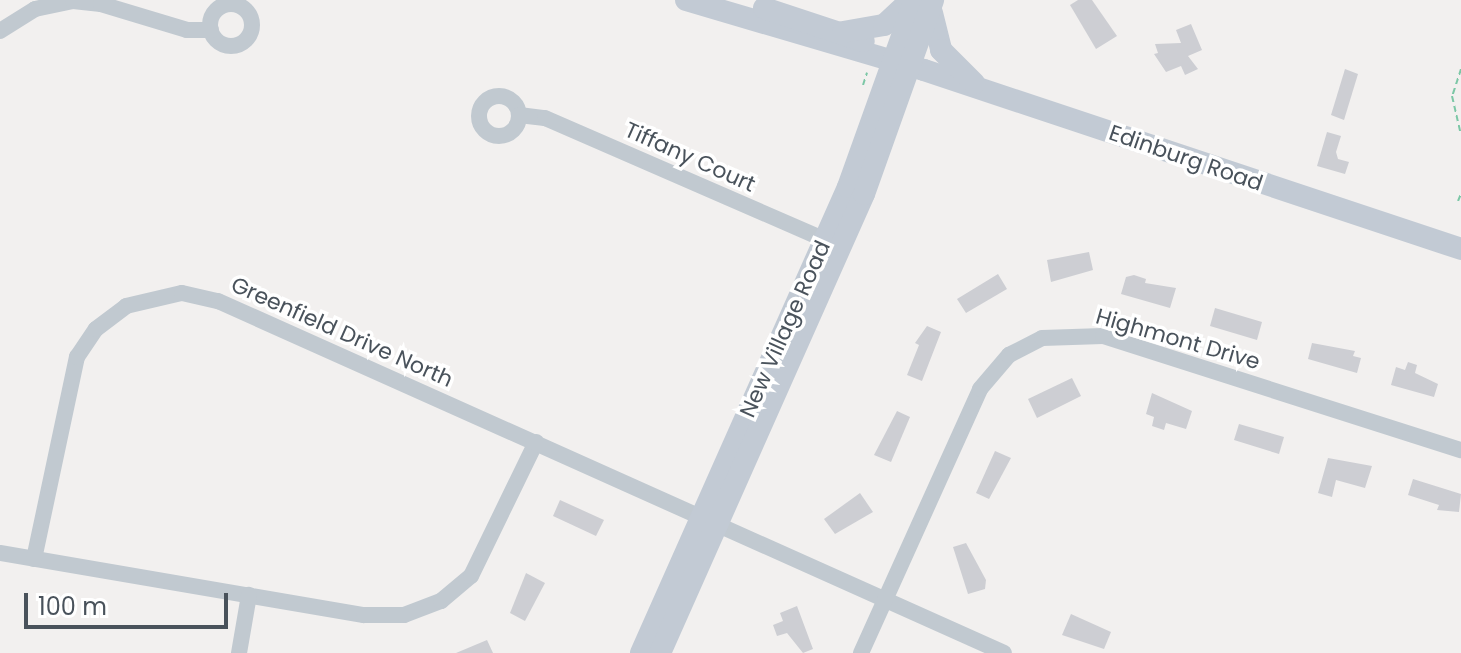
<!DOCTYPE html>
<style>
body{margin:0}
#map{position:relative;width:1461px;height:653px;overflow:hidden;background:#f2f0ef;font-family:Poppins,sans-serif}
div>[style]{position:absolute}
.building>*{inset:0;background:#cdced3}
.path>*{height:2px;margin-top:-1px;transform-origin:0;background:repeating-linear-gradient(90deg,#7cc7a6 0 6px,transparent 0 10px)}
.minor>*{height:16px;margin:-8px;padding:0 8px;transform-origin:8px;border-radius:8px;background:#c1c9d0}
.minor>.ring{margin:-8px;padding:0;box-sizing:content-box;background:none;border:16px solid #c1c9d0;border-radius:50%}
.secondary>*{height:22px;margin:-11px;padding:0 11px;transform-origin:11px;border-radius:11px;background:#c2cad4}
span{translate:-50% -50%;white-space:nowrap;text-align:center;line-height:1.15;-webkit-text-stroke:7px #fff;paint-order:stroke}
.street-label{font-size:22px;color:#49525b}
.scale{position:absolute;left:24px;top:593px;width:204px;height:36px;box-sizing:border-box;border:4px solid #49525b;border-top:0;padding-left:10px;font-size:24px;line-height:28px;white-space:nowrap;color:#49525b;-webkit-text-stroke:6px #fff;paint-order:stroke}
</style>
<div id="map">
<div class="building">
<div style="clip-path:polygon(1078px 0,1092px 0,1117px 36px,1096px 49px,1070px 5px)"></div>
<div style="clip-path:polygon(1191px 24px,1202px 50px,1188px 56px,1198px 69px,1185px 75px,1181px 66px,1166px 72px,1154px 54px,1158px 53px,1155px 44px,1181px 43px,1176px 30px)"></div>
<div style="clip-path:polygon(1345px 69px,1358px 74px,1344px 120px,1331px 115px)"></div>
<div style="clip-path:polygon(1327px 132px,1341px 136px,1336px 152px,1338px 159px,1349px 162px,1345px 174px,1317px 166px)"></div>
<div style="clip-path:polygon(1089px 252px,1093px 270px,1051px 282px,1047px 260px)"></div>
<div style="clip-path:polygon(998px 274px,1007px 289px,966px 313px,957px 299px)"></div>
<div style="clip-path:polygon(1134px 275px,1146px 279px,1145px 283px,1176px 288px,1170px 308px,1121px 294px,1126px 277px)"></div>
<div style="clip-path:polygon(1215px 308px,1262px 322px,1257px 340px,1210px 326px)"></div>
<div style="clip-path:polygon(927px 326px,941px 332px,922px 381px,907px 375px,919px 345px,915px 343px)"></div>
<div style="clip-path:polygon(1312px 343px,1355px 351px,1353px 356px,1361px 358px,1357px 373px,1308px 359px)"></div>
<div style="clip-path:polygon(1408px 362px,1417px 365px,1415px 373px,1438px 384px,1434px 397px,1391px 385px,1396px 367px,1405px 370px)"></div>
<div style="clip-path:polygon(1072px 378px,1081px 396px,1037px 418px,1028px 399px)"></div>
<div style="clip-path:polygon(1152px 393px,1192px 411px,1186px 429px,1166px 423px,1164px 430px,1152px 426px,1154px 417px,1146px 414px)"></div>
<div style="clip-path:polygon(897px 411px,910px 417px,891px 462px,874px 455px)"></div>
<div style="clip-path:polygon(1239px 424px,1284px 437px,1279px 454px,1234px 440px)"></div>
<div style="clip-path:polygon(995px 451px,1011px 458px,989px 499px,976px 493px)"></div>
<div style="clip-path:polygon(1328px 458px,1372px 466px,1365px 488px,1336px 480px,1332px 497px,1318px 493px)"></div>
<div style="clip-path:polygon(1413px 479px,1461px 494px,1459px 512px,1437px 510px,1439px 505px,1408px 495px)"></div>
<div style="clip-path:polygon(860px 493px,873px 512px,835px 534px,824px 519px)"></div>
<div style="clip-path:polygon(560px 500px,604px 520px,596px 536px,553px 516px)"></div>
<div style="clip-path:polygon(966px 543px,986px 580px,985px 589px,968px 594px,953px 547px)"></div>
<div style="clip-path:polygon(526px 573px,545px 583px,525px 621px,510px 613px)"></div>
<div style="clip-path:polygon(797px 606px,813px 649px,803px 653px,787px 633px,777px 636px,773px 625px,783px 621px,780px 613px)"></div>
<div style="clip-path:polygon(1071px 614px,1111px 632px,1104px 649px,1062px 635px)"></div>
<div style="clip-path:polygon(487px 640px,493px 653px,456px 653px)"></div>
</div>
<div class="path">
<div style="left:1461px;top:69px;width:28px;rotate:108deg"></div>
<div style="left:1452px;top:96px;width:39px;rotate:77deg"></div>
<div style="left:863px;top:85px;width:13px;rotate:-72deg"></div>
<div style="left:1458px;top:201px;width:8px;rotate:-67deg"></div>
</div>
<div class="minor">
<div class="ring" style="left:210px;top:4px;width:26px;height:26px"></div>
<div style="left:0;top:31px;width:41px;rotate:-32.2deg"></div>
<div style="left:35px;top:9px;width:39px;rotate:-12deg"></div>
<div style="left:73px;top:1px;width:28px;rotate:6deg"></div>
<div style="left:101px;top:4px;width:90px;rotate:16.8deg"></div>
<div style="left:187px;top:30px;width:24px"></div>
<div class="ring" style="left:479px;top:96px;width:24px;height:24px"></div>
<div style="left:519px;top:115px;width:26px;rotate:7deg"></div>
<div style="left:545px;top:118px;width:313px;rotate:23.5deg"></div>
<div style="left:0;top:553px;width:369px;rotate:9.7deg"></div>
<div style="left:364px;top:615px;width:40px"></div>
<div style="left:404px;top:615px;width:40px;rotate:-21deg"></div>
<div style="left:441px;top:601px;width:39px;rotate:-40deg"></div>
<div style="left:471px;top:576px;width:149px;rotate:-64.1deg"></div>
<div style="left:34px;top:559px;width:207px;rotate:-78deg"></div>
<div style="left:77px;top:357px;width:34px;rotate:-56deg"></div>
<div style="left:96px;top:329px;width:38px;rotate:-37deg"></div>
<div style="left:126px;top:306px;width:57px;rotate:-13.1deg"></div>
<div style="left:182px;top:293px;width:37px;rotate:13deg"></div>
<div style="left:218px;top:301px;width:861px;rotate:24.12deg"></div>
<div style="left:239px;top:653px;width:59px;rotate:-80.2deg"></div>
<div style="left:861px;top:653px;width:290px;rotate:-65.7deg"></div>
<div style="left:980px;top:389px;width:45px;rotate:-49.5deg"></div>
<div style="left:1009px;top:355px;width:37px;rotate:-27deg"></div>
<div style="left:1042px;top:338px;width:61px;rotate:-1.9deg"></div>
<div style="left:1103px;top:336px;width:376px;rotate:17.7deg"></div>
</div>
<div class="secondary">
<div style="left:686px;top:0;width:248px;rotate:16.4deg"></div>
<div style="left:924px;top:70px;width:566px;rotate:18.43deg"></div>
<div style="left:764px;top:8px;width:105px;rotate:18.3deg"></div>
<div style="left:932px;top:13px;width:38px;rotate:76deg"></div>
<div style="left:941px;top:50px;width:47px;rotate:45deg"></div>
<div style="left:843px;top:32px;width:42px;rotate:-9.7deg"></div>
<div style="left:884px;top:25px;width:35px;rotate:-43deg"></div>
<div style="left:641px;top:653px;width:510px;rotate:-66.05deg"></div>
<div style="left:848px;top:187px;width:199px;rotate:-70.3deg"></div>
<div style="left:660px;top:653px;width:502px;rotate:-66.04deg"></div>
<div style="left:864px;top:194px;width:206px;rotate:-70.4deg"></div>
</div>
<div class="street-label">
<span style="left:690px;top:157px;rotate:24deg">Tiffany Court</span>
<span style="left:1186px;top:158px;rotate:19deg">Edinburg Road</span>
<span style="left:785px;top:329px;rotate:-66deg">New Village Road</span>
<span style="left:342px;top:332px;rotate:24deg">Greenfield Drive North</span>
<span style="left:1178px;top:339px;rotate:16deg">Highmont Drive</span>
</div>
<div class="scale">100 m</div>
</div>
